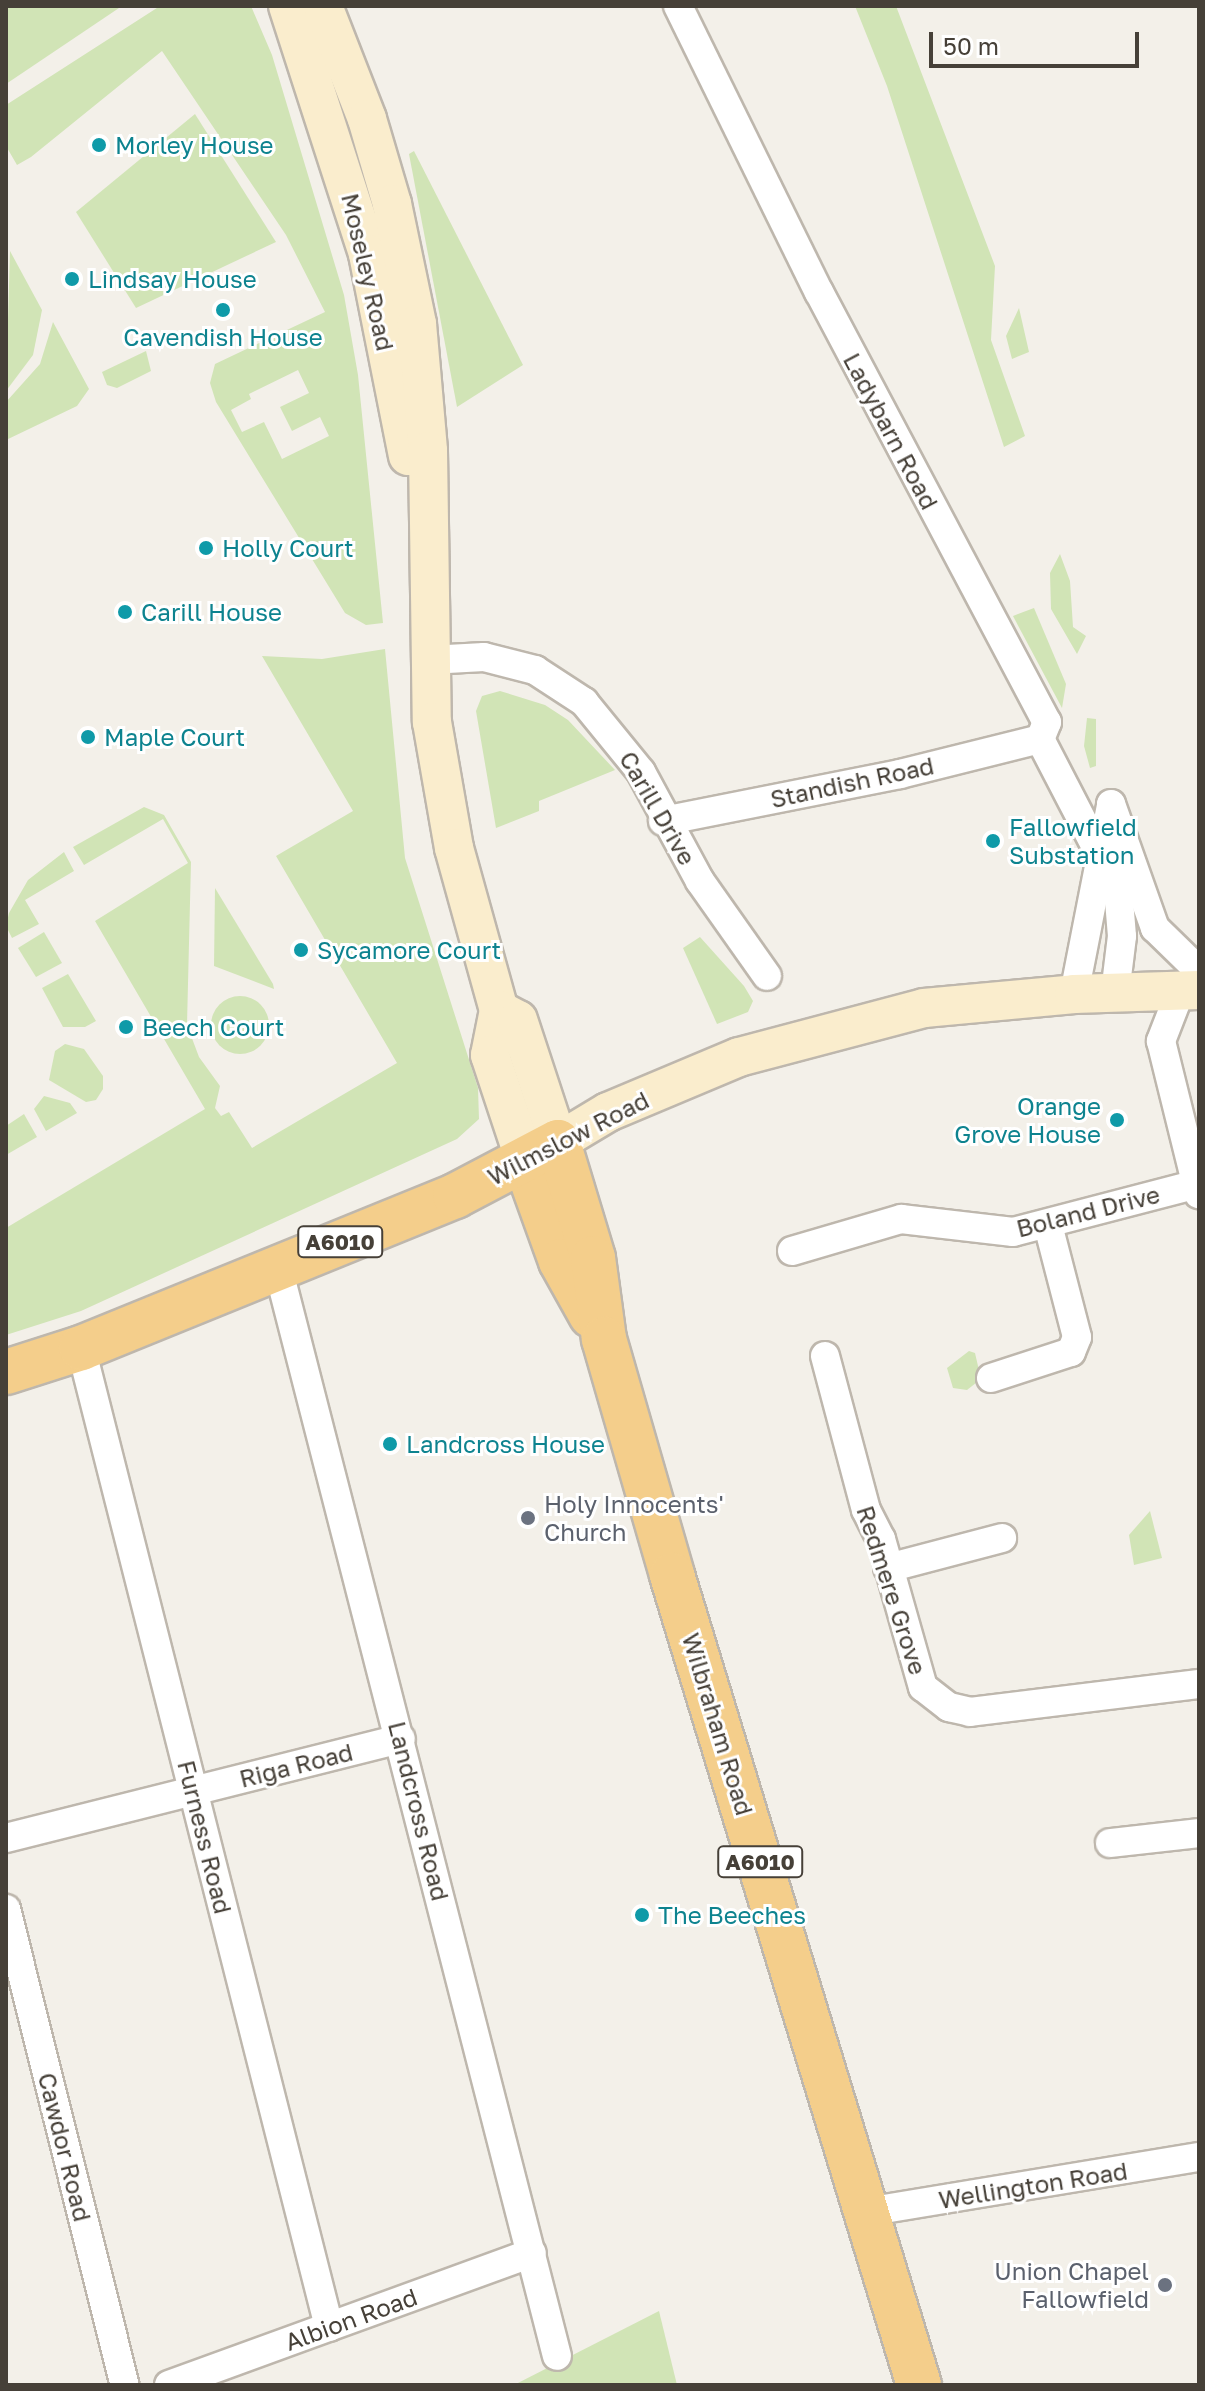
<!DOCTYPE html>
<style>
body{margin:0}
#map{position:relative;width:1205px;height:2391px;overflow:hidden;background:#f3f0e9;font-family:"Golos Text",sans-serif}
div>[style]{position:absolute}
.green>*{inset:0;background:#d1e4b6}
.round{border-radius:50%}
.roads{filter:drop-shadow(2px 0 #beb7ad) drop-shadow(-2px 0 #beb7ad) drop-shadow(0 2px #beb7ad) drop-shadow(0 -2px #beb7ad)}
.minor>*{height:28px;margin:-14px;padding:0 14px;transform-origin:14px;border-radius:14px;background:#fff}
.secondary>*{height:38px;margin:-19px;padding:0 19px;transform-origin:19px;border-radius:19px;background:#faedcd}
.trunk>*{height:44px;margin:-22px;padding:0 22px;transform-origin:22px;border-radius:22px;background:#f4ce8b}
.dots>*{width:22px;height:22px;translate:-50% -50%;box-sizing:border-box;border:4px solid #fff;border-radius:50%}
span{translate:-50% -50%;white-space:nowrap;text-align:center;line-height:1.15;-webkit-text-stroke:6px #fff;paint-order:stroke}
.shield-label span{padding:2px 6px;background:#fff;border:2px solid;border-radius:6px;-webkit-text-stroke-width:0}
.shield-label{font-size:22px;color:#464038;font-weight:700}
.culture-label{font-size:24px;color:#0d838f}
.left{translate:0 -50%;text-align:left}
.right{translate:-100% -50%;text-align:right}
.street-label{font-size:24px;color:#464038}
.worship-label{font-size:24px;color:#5b616d}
.frame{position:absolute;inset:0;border:8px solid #464038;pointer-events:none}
.scale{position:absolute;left:929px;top:32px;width:210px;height:36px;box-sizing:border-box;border:4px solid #464038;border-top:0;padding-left:10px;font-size:24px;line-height:28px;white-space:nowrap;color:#464038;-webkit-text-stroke:6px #fff;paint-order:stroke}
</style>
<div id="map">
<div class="green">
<div style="clip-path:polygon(6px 6px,122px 6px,6px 84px)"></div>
<div style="clip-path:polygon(evenodd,160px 6px,251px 6px,272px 55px,344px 295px,358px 375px,383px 623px,366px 625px,345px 613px,216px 402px,210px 383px,215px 364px,325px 312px,286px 235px,162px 51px,31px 157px,17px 165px,6px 146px,6px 105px,160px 6px,298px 370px,309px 393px,280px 407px,292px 431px,320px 417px,329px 436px,282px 459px,264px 422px,242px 432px,231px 410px,251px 399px,249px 394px,298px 370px)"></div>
<div style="clip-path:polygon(855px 6px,896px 6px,995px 266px,991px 340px,1025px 436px,1004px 447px,887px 86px)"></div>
<div style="clip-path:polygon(195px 114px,276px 242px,136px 308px,76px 212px)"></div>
<div style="clip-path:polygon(414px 151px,523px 365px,457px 407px,409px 154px)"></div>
<div style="clip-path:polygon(10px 251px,42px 310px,33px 355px,6px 391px)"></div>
<div style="clip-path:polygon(1019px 308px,1029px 352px,1012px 359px,1006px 336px)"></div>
<div style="clip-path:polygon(53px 322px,89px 389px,77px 406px,6px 440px,6px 402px,40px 364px)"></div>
<div style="clip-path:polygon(146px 351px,151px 371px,117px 388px,107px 385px,102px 372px)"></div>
<div style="clip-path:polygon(1060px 554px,1070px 581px,1073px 627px,1086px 636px,1077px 654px,1051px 609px,1050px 573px)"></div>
<div style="clip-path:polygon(1034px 608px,1066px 684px,1062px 708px,1013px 616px)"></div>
<div style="clip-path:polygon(385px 649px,405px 858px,478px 1088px,479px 1119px,457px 1139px,81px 1311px,6px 1335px,6px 1228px,205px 1109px,95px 921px,188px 863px,163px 819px,84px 865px,73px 847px,144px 807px,164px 815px,191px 862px,187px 1025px,199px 1057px,220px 1086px,215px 1108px,221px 1116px,229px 1112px,252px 1148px,397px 1063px,276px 856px,353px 811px,262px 656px,322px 659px)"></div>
<div style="clip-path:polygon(500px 691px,545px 705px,568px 720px,615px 770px,539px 801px,539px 811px,496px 828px,476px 711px,482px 696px)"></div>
<div style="clip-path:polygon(1087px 718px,1096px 719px,1096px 766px,1090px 768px,1084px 746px)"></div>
<div style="clip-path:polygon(64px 852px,74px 871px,25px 900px,39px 924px,12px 938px,6px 926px,9px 913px,28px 880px)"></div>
<div style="clip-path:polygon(215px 888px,273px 984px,274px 989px,214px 966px)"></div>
<div style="clip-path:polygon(44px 932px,62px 963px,36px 977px,18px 948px)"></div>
<div style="clip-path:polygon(700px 937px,744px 986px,753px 1001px,748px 1012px,717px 1024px,683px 948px)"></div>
<div style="clip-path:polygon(68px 974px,96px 1021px,85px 1027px,63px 1027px,42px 988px)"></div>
<div class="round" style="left:211px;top:996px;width:58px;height:58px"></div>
<div style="clip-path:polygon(65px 1044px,84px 1049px,103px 1076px,103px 1089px,96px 1100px,86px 1102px,49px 1080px,55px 1051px)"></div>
<div style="clip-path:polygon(44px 1096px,70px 1103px,77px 1113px,46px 1131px,34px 1109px)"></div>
<div style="clip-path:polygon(24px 1114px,37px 1137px,6px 1155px,6px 1126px)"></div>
<div style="clip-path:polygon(969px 1351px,975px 1353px,981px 1379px,967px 1390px,953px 1388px,947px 1368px)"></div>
<div style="clip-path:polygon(1150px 1511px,1162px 1558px,1134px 1565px,1129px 1535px)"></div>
<div style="clip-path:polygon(659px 2311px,677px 2385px,514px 2385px)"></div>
</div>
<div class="roads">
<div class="minor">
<div style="left:678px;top:6px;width:319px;rotate:63.8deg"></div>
<div style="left:819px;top:292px;width:487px;rotate:62.1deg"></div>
<div style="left:1047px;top:722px;width:18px;rotate:112deg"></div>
<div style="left:429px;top:660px;width:55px;rotate:-3.1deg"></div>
<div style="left:484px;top:657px;width:53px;rotate:14.3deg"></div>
<div style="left:535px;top:670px;width:59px;rotate:33.1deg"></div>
<div style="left:584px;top:702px;width:90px;rotate:50.8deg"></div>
<div style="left:641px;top:772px;width:124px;rotate:61.6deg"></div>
<div style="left:700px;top:881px;width:116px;rotate:54.8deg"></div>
<div style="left:1040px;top:739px;width:126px;rotate:62.6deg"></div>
<div style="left:1111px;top:804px;width:132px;rotate:70.5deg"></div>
<div style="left:1155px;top:928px;width:62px;rotate:44.3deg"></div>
<div style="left:663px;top:821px;width:242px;rotate:-11.2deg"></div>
<div style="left:900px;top:774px;width:144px;rotate:-14deg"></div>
<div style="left:1180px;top:992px;width:53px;rotate:111.2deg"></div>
<div style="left:1161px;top:1041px;width:158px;rotate:76.1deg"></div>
<div style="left:1115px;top:993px;width:57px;rotate:-83deg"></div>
<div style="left:1122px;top:936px;width:83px;rotate:-94.8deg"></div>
<div style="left:1074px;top:994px;width:193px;rotate:-78.9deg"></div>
<div style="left:792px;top:1251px;width:114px;rotate:-16.4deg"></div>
<div style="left:901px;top:1219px;width:113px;rotate:6.6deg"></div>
<div style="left:1013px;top:1232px;width:190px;rotate:-14.6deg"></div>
<div style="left:278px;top:1268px;width:1123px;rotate:75.62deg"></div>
<div style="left:81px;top:1348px;width:1010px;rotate:75.78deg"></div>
<div style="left:825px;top:1356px;width:159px;rotate:75.1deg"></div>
<div style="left:866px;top:1510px;width:33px;rotate:63deg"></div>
<div style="left:881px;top:1539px;width:154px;rotate:74.2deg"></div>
<div style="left:923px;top:1687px;width:33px;rotate:38deg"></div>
<div style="left:949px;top:1707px;width:22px;rotate:13deg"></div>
<div style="left:970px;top:1712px;width:231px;rotate:-7deg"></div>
<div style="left:991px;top:1378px;width:84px;rotate:-18deg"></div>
<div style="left:1071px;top:1352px;width:16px;rotate:-68deg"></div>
<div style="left:1077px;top:1337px;width:116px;rotate:-104.5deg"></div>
<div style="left:888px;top:1568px;width:118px;rotate:-14.7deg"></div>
<div style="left:6px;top:1838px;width:407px;rotate:-14.1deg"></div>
<div style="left:1110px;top:1843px;width:90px;rotate:-6.4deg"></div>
<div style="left:6px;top:1909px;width:491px;rotate:76deg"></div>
<div style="left:866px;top:2212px;width:338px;rotate:-9.4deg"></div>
<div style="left:169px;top:2385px;width:386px;rotate:-20deg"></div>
</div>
<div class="secondary">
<div style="left:288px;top:6px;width:261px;rotate:72.1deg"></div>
<div style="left:368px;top:254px;width:206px;rotate:78.8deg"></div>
<div style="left:323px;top:6px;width:121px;rotate:68.7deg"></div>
<div style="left:367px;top:119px;width:89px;rotate:73.6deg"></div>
<div style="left:392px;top:204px;width:123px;rotate:78.2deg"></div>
<div style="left:417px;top:324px;width:127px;rotate:85deg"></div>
<div style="left:428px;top:451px;width:271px;rotate:89.2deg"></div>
<div style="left:432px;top:722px;width:128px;rotate:80.1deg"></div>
<div style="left:454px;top:848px;width:168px;rotate:74.5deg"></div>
<div style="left:499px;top:1010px;width:46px;rotate:101.3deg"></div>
<div style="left:490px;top:1055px;width:112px;rotate:71.7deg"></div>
<div style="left:499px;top:1010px;width:21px;rotate:28deg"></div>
<div style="left:518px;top:1020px;width:128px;rotate:71.8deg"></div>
<div style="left:558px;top:1142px;width:58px;rotate:-31deg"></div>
<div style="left:608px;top:1112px;width:142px;rotate:-22.8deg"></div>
<div style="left:739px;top:1057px;width:191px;rotate:-14.8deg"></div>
<div style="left:924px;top:1008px;width:151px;rotate:-5.3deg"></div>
<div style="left:1074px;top:994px;width:125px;rotate:-1.8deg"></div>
</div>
<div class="trunk">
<div style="left:525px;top:1161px;width:106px;rotate:70.2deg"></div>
<div style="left:561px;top:1261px;width:62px;rotate:60.9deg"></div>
<div style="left:6px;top:1372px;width:79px;rotate:-17.7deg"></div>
<div style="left:81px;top:1348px;width:404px;rotate:-22.1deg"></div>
<div style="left:455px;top:1196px;width:116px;rotate:-27.7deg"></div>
<div style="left:558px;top:1142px;width:121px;rotate:73.2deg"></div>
<div style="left:593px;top:1258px;width:82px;rotate:82.3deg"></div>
<div style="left:604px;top:1339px;width:246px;rotate:73.9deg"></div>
<div style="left:672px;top:1575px;width:847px;rotate:73.04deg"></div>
</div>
</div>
<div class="dots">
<div style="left:99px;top:145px;background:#0f9aa8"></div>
<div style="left:72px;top:279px;background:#0f9aa8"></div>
<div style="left:223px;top:310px;background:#0f9aa8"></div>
<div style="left:206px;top:548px;background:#0f9aa8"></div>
<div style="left:125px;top:612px;background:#0f9aa8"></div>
<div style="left:88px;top:737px;background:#0f9aa8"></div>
<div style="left:993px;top:841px;background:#0f9aa8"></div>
<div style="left:301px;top:950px;background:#0f9aa8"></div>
<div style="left:126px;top:1027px;background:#0f9aa8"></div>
<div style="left:1117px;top:1120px;background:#0f9aa8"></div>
<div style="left:390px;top:1444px;background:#0f9aa8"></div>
<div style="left:528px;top:1518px;background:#6b7280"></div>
<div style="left:642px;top:1915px;background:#0f9aa8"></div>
<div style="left:1165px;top:2285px;background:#6b7280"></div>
</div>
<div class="shield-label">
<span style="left:340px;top:1242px">A6010</span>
<span style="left:760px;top:1862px">A6010</span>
</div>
<div class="culture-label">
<span class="left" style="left:115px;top:145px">Morley House</span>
<span class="left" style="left:88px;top:279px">Lindsay House</span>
<span style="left:223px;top:337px">Cavendish House</span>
<span class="left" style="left:222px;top:548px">Holly Court</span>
<span class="left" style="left:141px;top:612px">Carill House</span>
<span class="left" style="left:104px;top:737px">Maple Court</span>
<span class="left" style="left:1009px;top:841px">Fallowfield<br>Substation</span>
<span class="left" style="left:317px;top:950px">Sycamore Court</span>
<span class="left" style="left:142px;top:1027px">Beech Court</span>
<span class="right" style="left:1101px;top:1120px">Orange<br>Grove House</span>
<span class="left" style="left:406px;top:1444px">Landcross House</span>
<span class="left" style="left:658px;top:1915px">The Beeches</span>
</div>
<div class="street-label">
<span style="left:368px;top:272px;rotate:77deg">Moseley Road</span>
<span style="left:891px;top:431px;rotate:62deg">Ladybarn Road</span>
<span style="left:852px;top:782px;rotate:-12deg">Standish Road</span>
<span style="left:658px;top:808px;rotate:60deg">Carill Drive</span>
<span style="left:568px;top:1138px;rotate:-27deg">Wilmslow Road</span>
<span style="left:1088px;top:1211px;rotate:-14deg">Boland Drive</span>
<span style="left:892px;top:1590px;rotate:72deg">Redmere Grove</span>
<span style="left:718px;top:1724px;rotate:73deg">Wilbraham Road</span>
<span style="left:296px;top:1765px;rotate:-14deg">Riga Road</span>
<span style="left:419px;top:1811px;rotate:76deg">Landcross Road</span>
<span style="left:205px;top:1837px;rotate:76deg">Furness Road</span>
<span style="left:65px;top:2147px;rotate:76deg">Cawdor Road</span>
<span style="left:1033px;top:2185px;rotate:-9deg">Wellington Road</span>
<span style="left:351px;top:2319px;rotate:-20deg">Albion Road</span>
</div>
<div class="worship-label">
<span class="left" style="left:544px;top:1518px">Holy Innocents'<br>Church</span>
<span class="right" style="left:1149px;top:2285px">Union Chapel<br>Fallowfield</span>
</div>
<div class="frame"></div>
<div class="scale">50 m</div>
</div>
